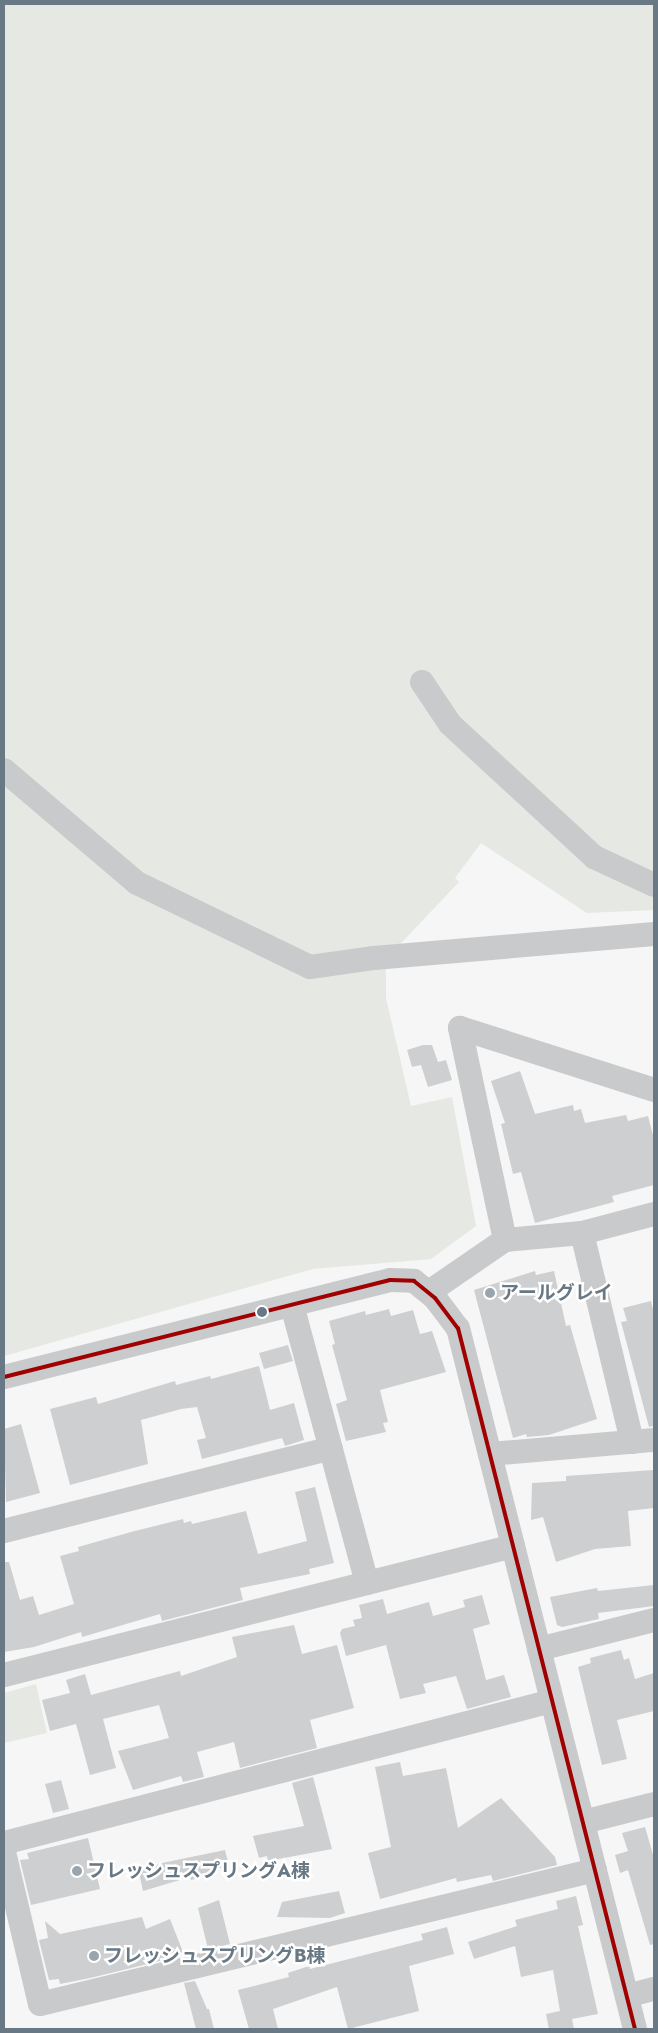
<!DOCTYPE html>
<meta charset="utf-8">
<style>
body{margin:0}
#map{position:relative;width:658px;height:2033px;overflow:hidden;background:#f6f6f6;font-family:Jost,"Noto Sans JP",sans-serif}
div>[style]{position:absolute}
.green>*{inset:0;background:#e5e8e3}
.building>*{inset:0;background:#cdcfd0}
.minor>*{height:24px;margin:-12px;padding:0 12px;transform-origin:12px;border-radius:12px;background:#c9cacb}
.bus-1>*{height:4px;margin:-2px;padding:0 2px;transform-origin:2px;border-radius:2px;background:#a00000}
.dots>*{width:14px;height:14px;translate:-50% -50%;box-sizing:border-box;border:2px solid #fff;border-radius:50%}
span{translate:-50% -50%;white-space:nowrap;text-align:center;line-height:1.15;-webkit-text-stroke:5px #fff;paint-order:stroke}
.poi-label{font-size:19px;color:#687884;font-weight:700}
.left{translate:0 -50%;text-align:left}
.frame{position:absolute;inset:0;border:5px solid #687884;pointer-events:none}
</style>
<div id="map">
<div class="green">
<div style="clip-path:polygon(4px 4px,654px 4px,654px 910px,587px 913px,481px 843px,455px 878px,459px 882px,386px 959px,386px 998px,411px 1106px,452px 1097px,476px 1226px,431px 1259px,313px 1269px,4px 1356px)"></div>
<div style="clip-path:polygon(36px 1684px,47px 1733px,4px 1743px,4px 1693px)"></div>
</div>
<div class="building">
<div style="clip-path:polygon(423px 1045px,432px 1045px,438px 1062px,446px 1060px,452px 1080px,428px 1087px,421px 1065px,412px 1067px,407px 1050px)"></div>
<div style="clip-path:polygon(520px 1071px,535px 1114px,573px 1105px,574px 1111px,581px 1109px,585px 1123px,626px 1115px,628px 1121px,648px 1116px,654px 1139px,654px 1185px,612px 1196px,614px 1202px,535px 1223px,521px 1172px,513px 1174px,501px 1124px,505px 1123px,491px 1081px)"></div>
<div style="clip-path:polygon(535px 1271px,536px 1275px,554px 1271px,566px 1326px,570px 1325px,597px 1419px,549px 1435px,527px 1437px,526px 1434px,513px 1438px,474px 1290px)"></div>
<div style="clip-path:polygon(651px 1301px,654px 1314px,654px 1426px,649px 1427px,621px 1322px,627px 1321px,623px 1308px)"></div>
<div style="clip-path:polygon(389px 1309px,391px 1316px,413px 1310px,420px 1334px,432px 1331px,446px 1372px,380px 1390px,388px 1422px,383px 1423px,386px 1432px,346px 1441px,336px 1404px,347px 1400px,332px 1345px,335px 1344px,329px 1321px,365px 1311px,366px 1315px)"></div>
<div style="clip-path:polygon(288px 1345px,293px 1361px,264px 1369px,259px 1353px)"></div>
<div style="clip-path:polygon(259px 1366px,270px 1410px,294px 1403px,304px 1440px,285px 1446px,282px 1438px,202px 1459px,197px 1440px,206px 1438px,197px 1407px,181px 1409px,141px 1420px,148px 1464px,70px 1485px,50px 1409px,96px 1397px,98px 1404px,175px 1381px,176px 1385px,210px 1376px,211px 1379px)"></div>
<div style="clip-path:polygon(21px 1424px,40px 1493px,6px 1502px,4px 1429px)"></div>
<div style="clip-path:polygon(654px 1470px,654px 1508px,628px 1511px,631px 1546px,595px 1549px,556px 1562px,543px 1517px,531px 1520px,532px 1483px,566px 1481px,566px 1476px)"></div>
<div style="clip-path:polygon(315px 1487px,334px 1563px,309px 1569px,310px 1574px,240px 1588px,243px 1600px,162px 1621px,160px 1614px,82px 1637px,81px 1632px,34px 1647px,4px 1652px,4px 1562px,9px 1562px,20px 1600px,33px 1596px,39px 1615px,74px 1604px,60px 1556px,79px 1551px,78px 1547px,131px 1532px,183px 1519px,184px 1523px,191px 1521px,192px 1524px,246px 1511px,258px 1554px,307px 1541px,295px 1492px)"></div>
<div style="clip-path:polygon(654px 1585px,654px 1606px,598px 1613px,599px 1619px,562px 1627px,557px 1625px,550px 1597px,597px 1588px,598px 1591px)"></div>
<div style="clip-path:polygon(482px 1595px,490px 1624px,473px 1629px,486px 1680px,504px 1675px,511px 1697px,467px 1709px,456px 1676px,423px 1684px,426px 1693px,400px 1699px,386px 1645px,346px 1656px,340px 1633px,342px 1629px,355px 1626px,353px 1620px,362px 1618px,359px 1605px,383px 1599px,387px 1614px,429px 1602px,433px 1616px,465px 1607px,463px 1600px)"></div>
<div style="clip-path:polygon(294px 1625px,302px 1654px,337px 1645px,354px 1708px,310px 1720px,317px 1748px,240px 1768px,234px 1742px,197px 1752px,204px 1777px,183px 1782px,181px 1776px,133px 1790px,118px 1751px,169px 1738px,159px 1705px,103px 1719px,116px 1768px,90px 1775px,76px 1724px,50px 1731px,42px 1700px,70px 1693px,66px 1680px,85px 1674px,91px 1695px,180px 1671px,181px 1676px,237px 1657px,232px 1637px)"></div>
<div style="clip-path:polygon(621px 1650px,624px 1660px,629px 1658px,635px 1679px,654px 1673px,654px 1711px,617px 1720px,627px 1759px,602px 1765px,578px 1667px,591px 1663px,590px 1658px)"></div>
<div style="clip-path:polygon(400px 1762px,403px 1776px,446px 1768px,458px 1828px,501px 1798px,555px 1857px,557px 1865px,493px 1881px,491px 1875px,457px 1882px,456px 1878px,380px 1899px,368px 1853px,391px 1847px,375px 1767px)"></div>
<div style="clip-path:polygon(313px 1777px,332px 1849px,268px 1861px,267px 1856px,259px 1858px,253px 1836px,304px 1826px,292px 1783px)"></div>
<div style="clip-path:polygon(61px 1780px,69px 1809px,53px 1813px,45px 1784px)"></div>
<div style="clip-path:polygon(645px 1827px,654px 1858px,654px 1944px,650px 1945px,628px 1870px,620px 1873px,615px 1855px,628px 1851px,622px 1833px)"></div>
<div style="clip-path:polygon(88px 1838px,100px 1889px,31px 1905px,20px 1860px,29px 1859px,27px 1853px)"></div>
<div style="clip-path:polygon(225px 1850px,229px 1866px,215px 1869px,213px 1875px,191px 1880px,190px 1877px,143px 1891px,138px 1868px)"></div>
<div style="clip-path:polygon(339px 1891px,345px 1913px,330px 1918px,277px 1917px,282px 1902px)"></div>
<div style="clip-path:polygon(576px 1896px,583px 1925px,578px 1926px,598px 2014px,572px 2019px,574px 2029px,549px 2029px,546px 2014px,560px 2011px,553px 1970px,521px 1977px,515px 1946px,474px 1959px,468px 1942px,517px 1926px,515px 1920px,558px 1909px,556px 1901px)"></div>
<div style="clip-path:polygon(219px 1900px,230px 1944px,208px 1949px,198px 1908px)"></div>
<div style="clip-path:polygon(142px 1917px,146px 1929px,170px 1919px,183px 1952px,160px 1961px,90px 1978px,60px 1984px,59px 1979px,49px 1980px,39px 1940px,48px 1938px,45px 1921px,60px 1934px)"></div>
<div style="clip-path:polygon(447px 1927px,454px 1954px,409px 1966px,419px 2011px,348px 2029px,337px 1987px,273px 2009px,278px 2029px,249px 2029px,238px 1990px,289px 1977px,288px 1973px,309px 1966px,310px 1969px,423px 1940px,421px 1934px)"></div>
<div style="clip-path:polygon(195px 1981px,207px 2009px,209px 2009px,214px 2029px,196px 2029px,184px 1983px)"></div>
</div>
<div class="minor">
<div style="left:422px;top:682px;width:50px;rotate:56.3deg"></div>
<div style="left:450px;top:724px;width:196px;rotate:42.7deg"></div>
<div style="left:594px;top:857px;width:66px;rotate:25deg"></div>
<div style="left:4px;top:770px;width:175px;rotate:40.4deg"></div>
<div style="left:137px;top:883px;width:192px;rotate:25.9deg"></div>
<div style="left:310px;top:967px;width:65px;rotate:-8deg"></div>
<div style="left:374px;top:958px;width:281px;rotate:-4.9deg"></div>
<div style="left:582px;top:1233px;width:215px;rotate:76.5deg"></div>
<div style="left:505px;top:1240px;width:217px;rotate:-102deg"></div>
<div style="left:460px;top:1028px;width:204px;rotate:17.7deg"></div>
<div style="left:429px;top:1292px;width:92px;rotate:-34.4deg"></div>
<div style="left:505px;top:1240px;width:77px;rotate:-5.2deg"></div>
<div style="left:582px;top:1233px;width:74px;rotate:-14.8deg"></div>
<div style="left:292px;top:1305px;width:288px;rotate:74.9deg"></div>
<div style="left:4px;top:1377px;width:398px;rotate:-14.1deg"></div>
<div style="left:390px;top:1280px;width:24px;rotate:2deg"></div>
<div style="left:414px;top:1281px;width:27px;rotate:39deg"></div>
<div style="left:435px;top:1298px;width:38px;rotate:53deg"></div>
<div style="left:458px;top:1328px;width:723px;rotate:75.83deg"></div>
<div style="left:490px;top:1454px;width:165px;rotate:-4.9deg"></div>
<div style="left:4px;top:1531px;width:337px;rotate:-14.2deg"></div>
<div style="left:539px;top:1649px;width:119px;rotate:-14.2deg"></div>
<div style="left:4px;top:1675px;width:525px;rotate:-14.22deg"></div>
<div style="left:583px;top:1822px;width:73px;rotate:-14.2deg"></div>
<div style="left:4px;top:1843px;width:566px;rotate:-14.53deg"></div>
<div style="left:4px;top:1852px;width:156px;rotate:76.7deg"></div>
<div style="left:40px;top:2004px;width:571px;rotate:-13.57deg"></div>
<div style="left:627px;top:1996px;width:28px;rotate:-15deg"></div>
</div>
<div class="bus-1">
<div style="left:4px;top:1377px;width:398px;rotate:-14.1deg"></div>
<div style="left:390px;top:1280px;width:24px;rotate:2deg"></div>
<div style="left:414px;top:1281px;width:27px;rotate:39deg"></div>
<div style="left:435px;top:1298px;width:38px;rotate:53deg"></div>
<div style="left:458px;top:1328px;width:723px;rotate:75.83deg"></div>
</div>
<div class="dots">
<div style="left:490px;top:1293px;background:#9aa4ac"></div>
<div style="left:262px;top:1312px;background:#687884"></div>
<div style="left:77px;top:1871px;background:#9aa4ac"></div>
<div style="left:94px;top:1956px;background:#9aa4ac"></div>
</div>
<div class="poi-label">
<span class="left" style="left:500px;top:1293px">アールグレイ</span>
<span class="left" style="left:87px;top:1871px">フレッシュスプリングA棟</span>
<span class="left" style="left:104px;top:1956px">フレッシュスプリングB棟</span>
</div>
<div class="frame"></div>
</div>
